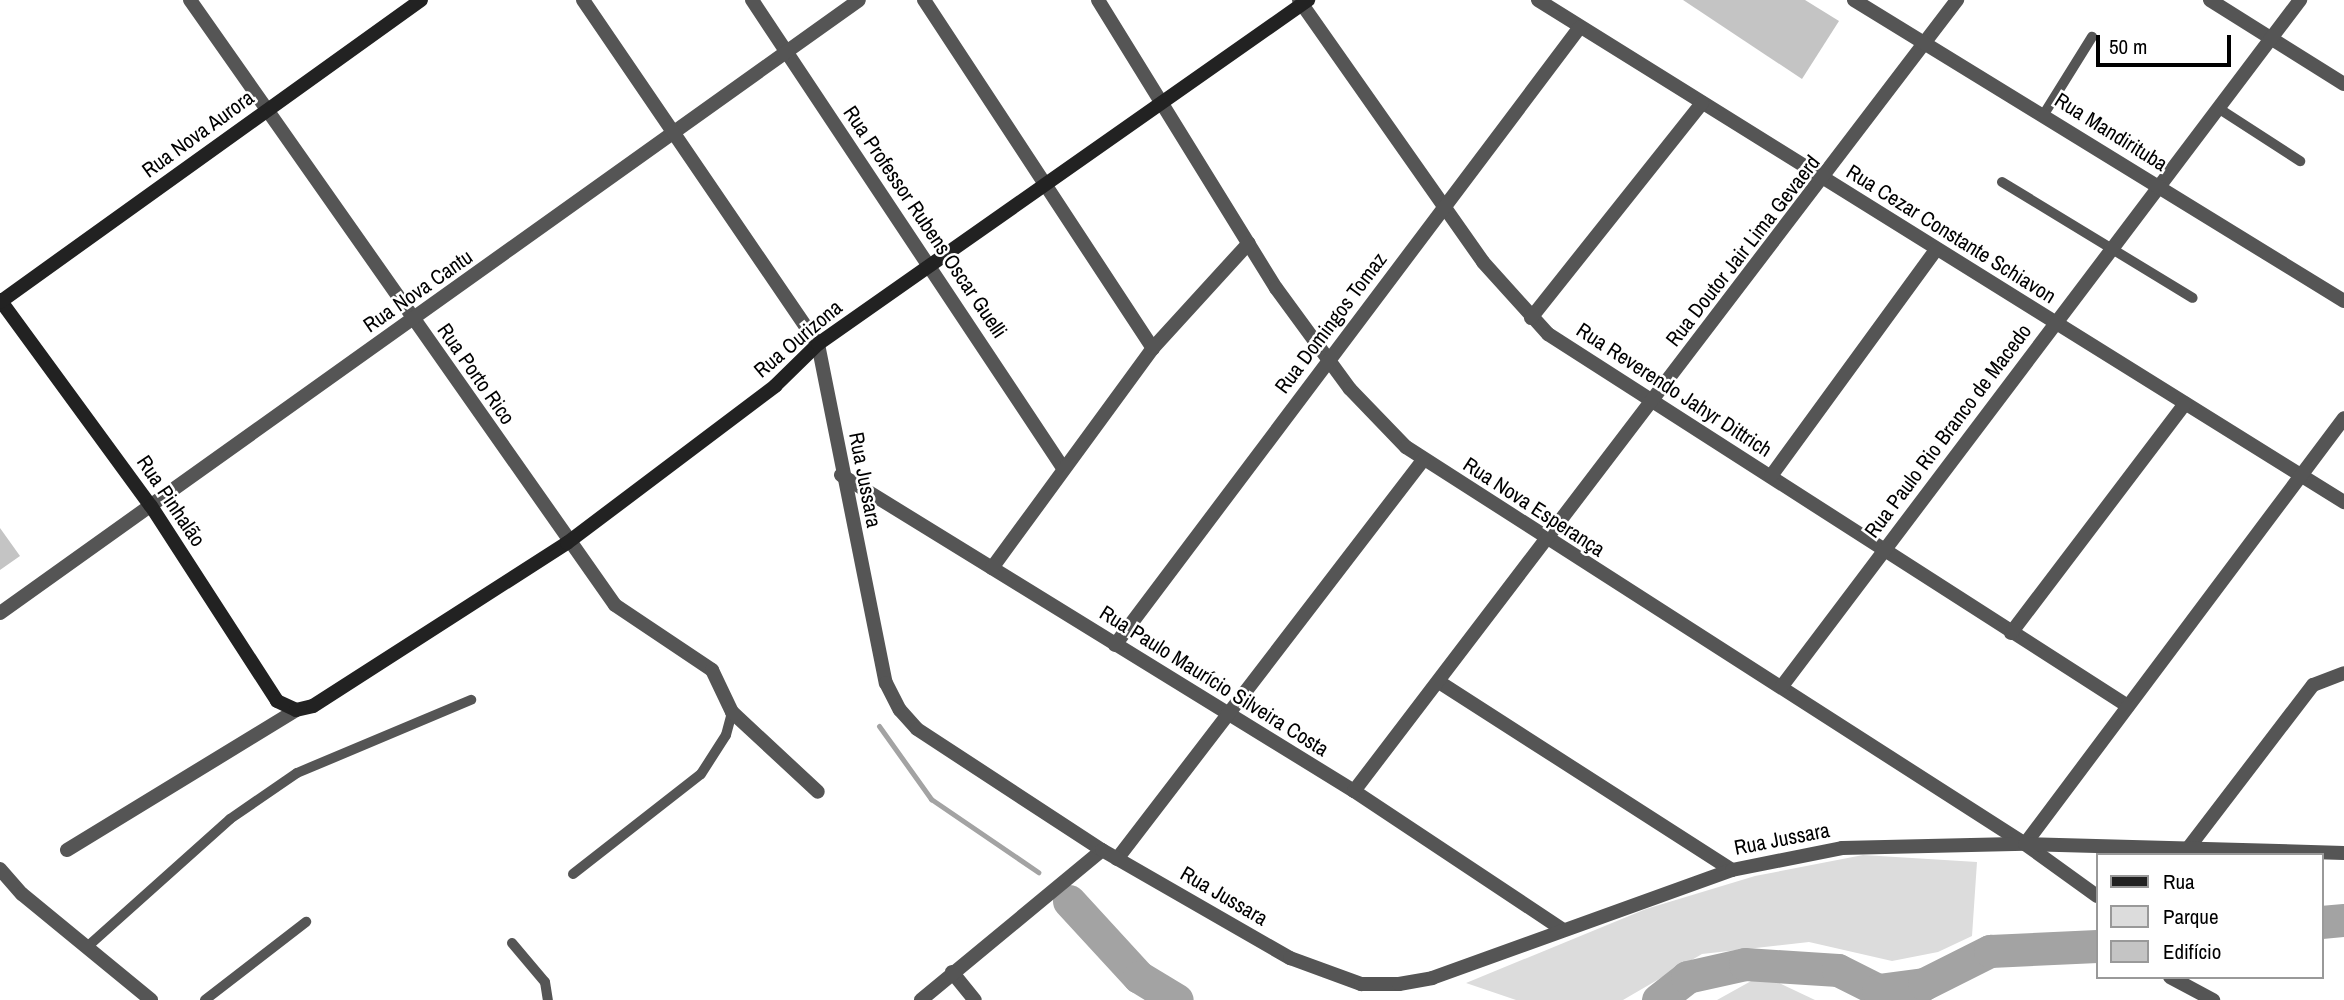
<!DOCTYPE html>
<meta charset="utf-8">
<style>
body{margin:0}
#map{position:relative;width:2344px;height:1000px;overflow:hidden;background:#fff;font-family:"Archivo Narrow",sans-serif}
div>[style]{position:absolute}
.green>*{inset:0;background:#dcdcdc}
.stream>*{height:5px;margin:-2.5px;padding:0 2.5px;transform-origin:2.5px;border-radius:2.5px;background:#a3a3a3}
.river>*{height:33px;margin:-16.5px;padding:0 16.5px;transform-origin:16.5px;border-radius:16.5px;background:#a3a3a3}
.building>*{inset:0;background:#c4c4c4}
.service>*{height:10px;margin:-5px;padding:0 5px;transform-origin:5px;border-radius:5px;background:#555}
.minor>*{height:14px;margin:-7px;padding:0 7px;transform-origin:7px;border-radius:7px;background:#555}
.tertiary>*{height:14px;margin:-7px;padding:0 7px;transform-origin:7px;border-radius:7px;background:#555}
.secondary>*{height:14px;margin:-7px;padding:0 7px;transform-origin:7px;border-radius:7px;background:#222}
span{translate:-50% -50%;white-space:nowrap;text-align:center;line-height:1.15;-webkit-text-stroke:5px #fff;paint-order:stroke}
.street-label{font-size:21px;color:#000}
.legend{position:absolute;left:2096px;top:853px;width:228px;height:126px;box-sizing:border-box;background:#fff;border:2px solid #999;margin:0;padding:9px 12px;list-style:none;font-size:21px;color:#000}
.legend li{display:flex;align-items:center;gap:14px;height:35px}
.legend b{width:35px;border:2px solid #999}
.scale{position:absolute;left:2096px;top:35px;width:135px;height:32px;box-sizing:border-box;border:4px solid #000;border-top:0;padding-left:9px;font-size:21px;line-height:24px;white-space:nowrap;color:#000;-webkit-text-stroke:5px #fff;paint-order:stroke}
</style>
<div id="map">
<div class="green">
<div style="clip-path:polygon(1863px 855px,1977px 862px,1972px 936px,1938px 952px,1892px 961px,1809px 942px,1702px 954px,1623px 1000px,1516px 1000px,1466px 983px,1646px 909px,1755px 876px)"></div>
<div style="clip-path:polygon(1762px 975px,1815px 1000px,1717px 1000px)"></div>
</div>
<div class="stream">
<div style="left:879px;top:726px;width:90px;rotate:54.5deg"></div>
<div style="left:931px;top:799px;width:130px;rotate:34.3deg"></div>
</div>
<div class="river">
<div style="left:1069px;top:901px;width:103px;rotate:47.4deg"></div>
<div style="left:1139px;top:977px;width:44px;rotate:31.2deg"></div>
<div style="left:2321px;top:922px;width:23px;rotate:-5deg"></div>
<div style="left:1658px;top:1000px;width:37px;rotate:-38deg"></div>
<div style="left:1687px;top:977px;width:59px;rotate:-12.6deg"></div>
<div style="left:1745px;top:964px;width:93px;rotate:3.7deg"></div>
<div style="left:1838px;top:970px;width:45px;rotate:26.6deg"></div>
<div style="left:1878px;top:990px;width:46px;rotate:-7.4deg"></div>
<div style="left:1924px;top:984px;width:74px;rotate:-26.6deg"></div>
<div style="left:1990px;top:951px;width:107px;rotate:-2.7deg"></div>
</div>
<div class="building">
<div style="clip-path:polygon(1683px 0,1805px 0,1839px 21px,1802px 79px)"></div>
<div style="clip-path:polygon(0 528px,20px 556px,0 570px)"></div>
</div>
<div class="service">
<div style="left:2218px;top:108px;width:98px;rotate:32.9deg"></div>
<div style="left:2044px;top:114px;width:91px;rotate:-58.1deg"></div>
<div style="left:2002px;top:182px;width:223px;rotate:31.3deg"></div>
<div style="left:573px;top:874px;width:162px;rotate:-38deg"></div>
<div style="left:701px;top:774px;width:46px;rotate:-57.3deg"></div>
<div style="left:726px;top:735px;width:24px;rotate:-75deg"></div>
<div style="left:512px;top:943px;width:51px;rotate:49.8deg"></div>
<div style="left:545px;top:982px;width:18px;rotate:81deg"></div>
<div style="left:87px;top:947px;width:192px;rotate:-41.8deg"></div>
<div style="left:230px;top:819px;width:81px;rotate:-34.5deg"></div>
<div style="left:297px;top:773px;width:189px;rotate:-22.8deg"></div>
<div style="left:205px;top:1000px;width:128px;rotate:-37.7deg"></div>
</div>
<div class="minor">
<div style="left:190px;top:0;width:739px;rotate:54.91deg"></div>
<div style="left:615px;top:605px;width:117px;rotate:33.8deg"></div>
<div style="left:712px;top:670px;width:47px;rotate:64.5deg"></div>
<div style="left:732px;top:712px;width:117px;rotate:42.9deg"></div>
<div style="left:752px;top:0;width:562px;rotate:56.39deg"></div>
<div style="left:924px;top:0;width:417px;rotate:56.7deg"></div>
<div style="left:1098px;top:0;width:339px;rotate:58.3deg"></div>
<div style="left:1276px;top:288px;width:125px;rotate:53.8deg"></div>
<div style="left:1350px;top:389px;width:81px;rotate:46deg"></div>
<div style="left:1406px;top:447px;width:735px;rotate:32.67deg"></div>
<div style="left:2025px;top:844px;width:89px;rotate:35.8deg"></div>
<div style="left:1299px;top:0;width:320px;rotate:54.9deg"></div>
<div style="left:1483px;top:262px;width:97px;rotate:47.9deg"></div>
<div style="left:1548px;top:334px;width:689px;rotate:32.68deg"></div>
<div style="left:1538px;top:0;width:950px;rotate:31.92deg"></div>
<div style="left:2210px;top:0;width:158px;rotate:32.1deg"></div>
<div style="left:1531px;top:318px;width:275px;rotate:-51.5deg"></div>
<div style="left:841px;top:475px;width:603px;rotate:31.63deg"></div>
<div style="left:1354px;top:791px;width:250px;rotate:33.6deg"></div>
<div style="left:1771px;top:476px;width:280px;rotate:-53.9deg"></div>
<div style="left:992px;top:568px;width:273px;rotate:-53.8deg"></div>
<div style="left:1153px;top:348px;width:142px;rotate:-47.6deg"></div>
<div style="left:0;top:613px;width:1055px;rotate:-35.51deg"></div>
<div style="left:2011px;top:633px;width:288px;rotate:-52.8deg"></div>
<div style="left:1115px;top:645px;width:773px;rotate:-53.04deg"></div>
<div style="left:1439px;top:682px;width:348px;rotate:32.7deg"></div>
<div style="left:1782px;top:686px;width:860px;rotate:-52.94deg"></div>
<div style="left:1354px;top:791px;width:995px;rotate:-52.68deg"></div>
<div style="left:2025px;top:844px;width:532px;rotate:-53.17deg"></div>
<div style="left:67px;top:850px;width:268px;rotate:-31.4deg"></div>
<div style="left:2186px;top:851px;width:209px;rotate:-52.6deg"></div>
<div style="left:2313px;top:685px;width:33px;rotate:-21deg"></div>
<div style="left:1117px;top:859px;width:503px;rotate:-52.51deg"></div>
<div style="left:0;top:869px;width:33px;rotate:49deg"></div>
<div style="left:22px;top:894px;width:167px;rotate:39.4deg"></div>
<div style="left:952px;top:972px;width:36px;rotate:51deg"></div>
<div style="left:2170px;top:977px;width:49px;rotate:28.1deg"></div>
<div style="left:921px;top:1000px;width:235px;rotate:-39.6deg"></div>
</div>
<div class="tertiary">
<div style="left:583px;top:0;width:417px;rotate:55.7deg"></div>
<div style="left:818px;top:344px;width:346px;rotate:78.7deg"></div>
<div style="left:886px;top:683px;width:30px;rotate:63deg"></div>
<div style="left:900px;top:710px;width:25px;rotate:48deg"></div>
<div style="left:917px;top:729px;width:221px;rotate:33.2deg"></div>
<div style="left:1102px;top:850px;width:217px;rotate:29.9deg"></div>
<div style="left:1290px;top:958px;width:76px;rotate:20.1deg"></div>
<div style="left:1361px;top:984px;width:38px"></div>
<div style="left:1399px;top:984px;width:34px;rotate:-10deg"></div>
<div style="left:1432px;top:978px;width:319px;rotate:-19.8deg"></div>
<div style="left:1732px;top:870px;width:112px;rotate:-11.3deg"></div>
<div style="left:1842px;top:848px;width:183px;rotate:-1.3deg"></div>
<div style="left:2025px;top:844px;width:319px;rotate:1.6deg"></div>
<div style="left:1854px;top:0;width:575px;rotate:31.56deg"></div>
</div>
<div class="secondary">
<div style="left:0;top:300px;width:255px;rotate:53.8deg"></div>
<div style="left:151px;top:506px;width:232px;rotate:57.1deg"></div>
<div style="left:277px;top:701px;width:21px;rotate:25deg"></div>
<div style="left:296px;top:710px;width:17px;rotate:-13deg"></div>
<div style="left:313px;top:706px;width:302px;rotate:-32.7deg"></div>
<div style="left:567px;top:543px;width:261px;rotate:-37deg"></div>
<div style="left:775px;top:386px;width:60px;rotate:-44.3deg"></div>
<div style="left:818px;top:344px;width:599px;rotate:-35.07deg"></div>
<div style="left:0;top:302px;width:518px;rotate:-35.65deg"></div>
</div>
<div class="street-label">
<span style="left:2111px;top:132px;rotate:32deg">Rua Mandirituba</span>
<span style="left:198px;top:134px;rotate:-36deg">Rua Nova Aurora</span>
<span style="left:925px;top:222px;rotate:56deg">Rua Professor Rubens Oscar Guelli</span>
<span style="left:1951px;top:234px;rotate:32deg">Rua Cezar Constante Schiavon</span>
<span style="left:1743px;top:251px;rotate:-52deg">Rua Doutor Jair Lima Gevaerd</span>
<span style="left:418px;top:291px;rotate:-35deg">Rua Nova Cantu</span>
<span style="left:1331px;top:323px;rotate:-53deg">Rua Domingos Tomaz</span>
<span style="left:798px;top:339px;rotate:-40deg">Rua Ourizona</span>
<span style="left:476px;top:374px;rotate:55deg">Rua Porto Rico</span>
<span style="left:1674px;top:390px;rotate:33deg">Rua Reverendo Jahyr Dittrich</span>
<span style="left:1948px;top:431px;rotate:-53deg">Rua Paulo Rio Branco de Macedo</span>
<span style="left:865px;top:480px;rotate:79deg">Rua Jussara</span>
<span style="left:171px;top:501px;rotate:56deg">Rua Pinhalão</span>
<span style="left:1534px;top:507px;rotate:33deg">Rua Nova Esperança</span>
<span style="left:1214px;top:681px;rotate:32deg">Rua Paulo Maurício Silveira Costa</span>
<span style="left:1782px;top:839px;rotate:-11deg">Rua Jussara</span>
<span style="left:1224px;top:896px;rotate:30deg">Rua Jussara</span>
</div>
<ul class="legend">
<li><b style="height:9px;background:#222"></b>Rua</li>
<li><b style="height:19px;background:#dcdcdc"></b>Parque</li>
<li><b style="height:19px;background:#c4c4c4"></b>Edifício</li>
</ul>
<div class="scale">50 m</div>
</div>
